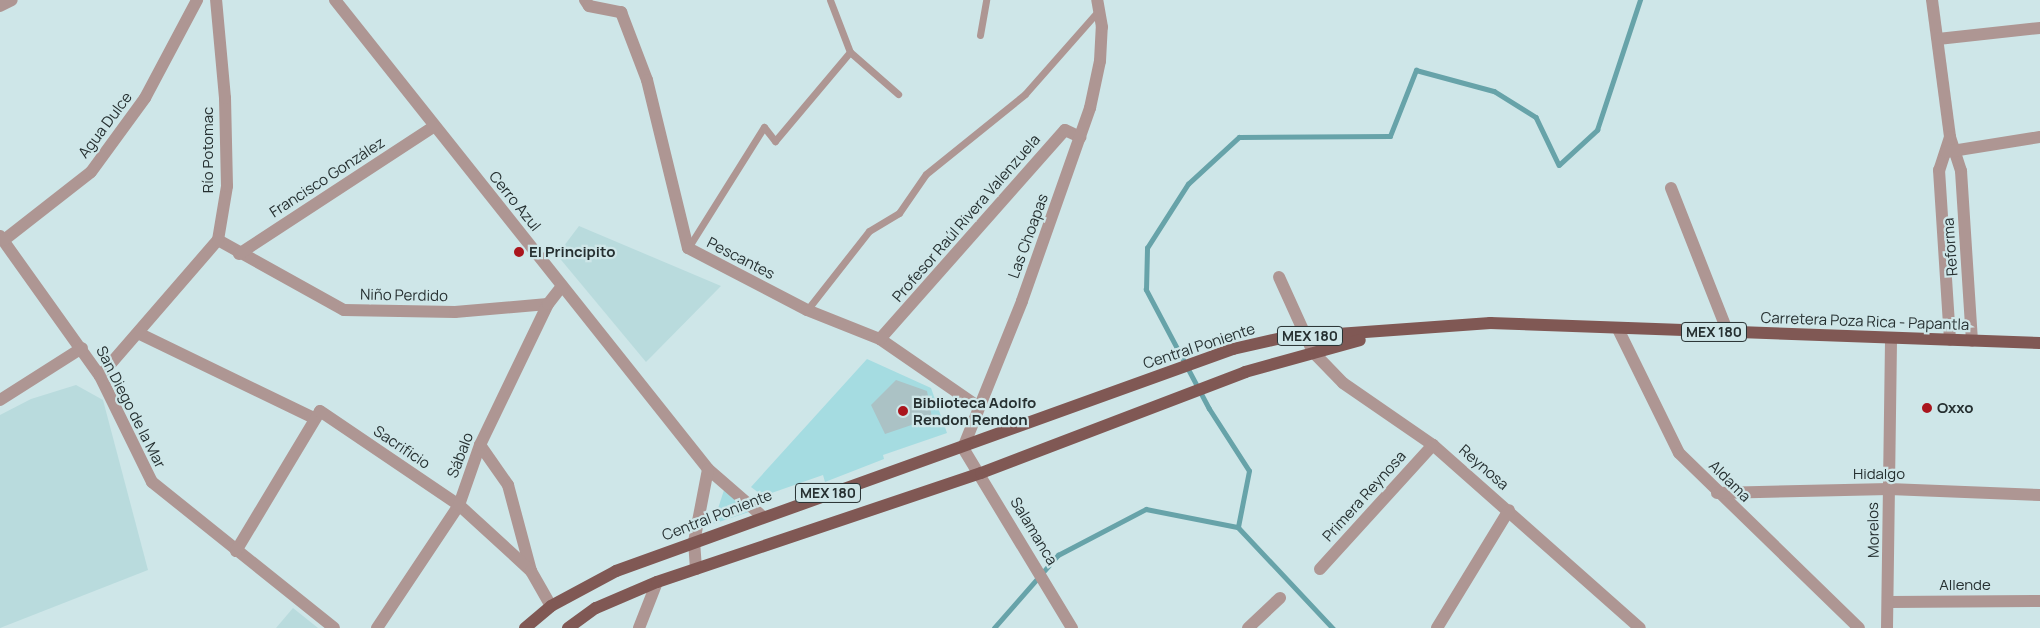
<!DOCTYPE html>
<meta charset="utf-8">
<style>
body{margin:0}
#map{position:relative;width:2040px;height:628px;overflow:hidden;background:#cee6e8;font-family:Manrope,sans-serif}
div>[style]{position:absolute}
.built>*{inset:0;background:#b9dbdd}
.green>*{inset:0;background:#a5dce1}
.stream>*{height:4.5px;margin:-2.25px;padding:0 2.25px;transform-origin:2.25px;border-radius:2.25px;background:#67a3a9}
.building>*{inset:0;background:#abc2c5}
.service>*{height:7px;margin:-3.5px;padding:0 3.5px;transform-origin:3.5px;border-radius:3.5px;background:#ae9693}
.minor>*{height:12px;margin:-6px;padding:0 6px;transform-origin:6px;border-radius:6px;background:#ae9693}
.primary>*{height:12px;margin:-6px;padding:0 6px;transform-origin:6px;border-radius:6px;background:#805854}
.dots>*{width:14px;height:14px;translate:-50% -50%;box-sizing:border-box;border:2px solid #cee6e8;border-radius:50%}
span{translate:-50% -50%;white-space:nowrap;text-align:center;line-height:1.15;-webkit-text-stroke:4.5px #cee6e8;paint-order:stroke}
.shield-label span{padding:1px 4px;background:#cee6e8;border:1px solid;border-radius:4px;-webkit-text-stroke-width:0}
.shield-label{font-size:14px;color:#263031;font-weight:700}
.street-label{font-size:15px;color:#263031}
.poi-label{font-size:15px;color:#263031;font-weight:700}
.left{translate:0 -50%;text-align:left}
</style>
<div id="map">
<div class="built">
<div style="clip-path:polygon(579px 226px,721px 286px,646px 362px,557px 255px)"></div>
<div style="clip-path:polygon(76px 385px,103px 400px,148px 570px,0 628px,0 415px,31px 399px)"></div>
<div style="clip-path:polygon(293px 608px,318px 628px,276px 628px)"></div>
</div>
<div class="green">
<div style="clip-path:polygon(867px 359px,931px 388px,947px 433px,883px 455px,884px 459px,825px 482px,823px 475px,763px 496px,751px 487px)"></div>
<div style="clip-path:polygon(725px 487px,749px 512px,713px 524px)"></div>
</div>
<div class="stream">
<div style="left:1238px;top:527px;width:57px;rotate:-78.9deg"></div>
<div style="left:1249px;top:471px;width:74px;rotate:-122.8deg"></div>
<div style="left:1209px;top:409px;width:135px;rotate:-117.9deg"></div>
<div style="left:1146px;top:290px;width:42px;rotate:-88.6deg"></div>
<div style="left:1147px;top:248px;width:76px;rotate:-57.4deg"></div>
<div style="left:1188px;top:184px;width:69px;rotate:-42.7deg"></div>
<div style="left:1239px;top:137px;width:151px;rotate:-0.4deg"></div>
<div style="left:1390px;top:136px;width:71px;rotate:-68.5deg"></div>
<div style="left:1416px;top:70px;width:81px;rotate:15.1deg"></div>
<div style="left:1494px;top:91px;width:49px;rotate:31.8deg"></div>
<div style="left:1536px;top:117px;width:53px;rotate:64.4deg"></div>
<div style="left:1559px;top:165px;width:52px;rotate:-42.6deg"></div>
<div style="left:1597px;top:130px;width:137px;rotate:-71.7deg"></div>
<div style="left:994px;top:628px;width:97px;rotate:-48.8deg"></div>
<div style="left:1058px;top:555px;width:99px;rotate:-27.6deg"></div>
<div style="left:1146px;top:509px;width:94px;rotate:11.1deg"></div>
<div style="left:1238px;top:527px;width:139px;rotate:46.8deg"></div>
</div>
<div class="building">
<div style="clip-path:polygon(896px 380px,927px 391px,932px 418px,885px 434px,871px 405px)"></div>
</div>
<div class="service">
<div style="left:830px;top:0;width:56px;rotate:69deg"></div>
<div style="left:850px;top:52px;width:64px;rotate:41.2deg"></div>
<div style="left:980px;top:35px;width:36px;rotate:-80deg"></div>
<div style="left:688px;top:248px;width:143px;rotate:-57.9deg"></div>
<div style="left:764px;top:127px;width:18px;rotate:52deg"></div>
<div style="left:775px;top:141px;width:116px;rotate:-49.9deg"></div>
<div style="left:807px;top:310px;width:100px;rotate:-51.9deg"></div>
<div style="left:869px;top:231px;width:35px;rotate:-31deg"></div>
<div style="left:899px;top:213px;width:47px;rotate:-55.3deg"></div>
<div style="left:926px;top:174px;width:127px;rotate:-38.9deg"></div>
<div style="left:1025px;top:94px;width:112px;rotate:-48.6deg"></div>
</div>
<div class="minor">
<div style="left:335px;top:0;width:599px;rotate:51.5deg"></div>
<div style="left:708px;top:469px;width:70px;rotate:41deg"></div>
<div style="left:585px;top:0;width:7px;rotate:56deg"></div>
<div style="left:589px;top:6px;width:33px;rotate:11deg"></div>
<div style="left:621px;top:12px;width:73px;rotate:69.1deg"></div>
<div style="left:647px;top:80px;width:173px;rotate:76.3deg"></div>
<div style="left:688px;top:248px;width:134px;rotate:27.5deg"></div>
<div style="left:807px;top:310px;width:79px;rotate:21.7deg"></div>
<div style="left:880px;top:339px;width:118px;rotate:34.6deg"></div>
<div style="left:1932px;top:0;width:138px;rotate:82.5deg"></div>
<div style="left:1950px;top:137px;width:36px;rotate:72deg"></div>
<div style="left:1961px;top:171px;width:170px;rotate:86.3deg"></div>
<div style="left:0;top:6px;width:13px;rotate:-27deg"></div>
<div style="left:1938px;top:39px;width:103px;rotate:-6.2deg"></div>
<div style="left:1950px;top:137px;width:35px;rotate:108deg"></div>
<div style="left:1939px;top:170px;width:170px;rotate:86.3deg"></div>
<div style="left:1946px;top:152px;width:95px;rotate:-9.1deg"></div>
<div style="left:1671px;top:188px;width:156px;rotate:68.5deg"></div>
<div style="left:0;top:236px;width:172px;rotate:54.5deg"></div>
<div style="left:100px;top:376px;width:118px;rotate:63.9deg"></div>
<div style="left:152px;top:482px;width:233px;rotate:38.7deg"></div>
<div style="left:4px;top:240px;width:110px;rotate:-38deg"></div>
<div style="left:91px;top:172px;width:92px;rotate:-53.9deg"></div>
<div style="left:145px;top:98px;width:111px;rotate:-62deg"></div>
<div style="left:218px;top:240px;width:144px;rotate:29.1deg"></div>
<div style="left:344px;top:310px;width:111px;rotate:1deg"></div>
<div style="left:455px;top:312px;width:93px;rotate:-4.9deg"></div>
<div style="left:239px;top:254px;width:232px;rotate:-33.2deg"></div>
<div style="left:1279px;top:277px;width:82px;rotate:65.6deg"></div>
<div style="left:1313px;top:352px;width:43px;rotate:45.9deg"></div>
<div style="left:1343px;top:383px;width:109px;rotate:34.6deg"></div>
<div style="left:1433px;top:445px;width:276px;rotate:41.5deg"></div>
<div style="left:1618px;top:329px;width:138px;rotate:63.8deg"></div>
<div style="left:1679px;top:453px;width:251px;rotate:44.2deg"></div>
<div style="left:138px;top:333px;width:195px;rotate:25.8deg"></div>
<div style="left:880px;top:339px;width:279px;rotate:-48.5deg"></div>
<div style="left:1065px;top:130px;width:17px;rotate:25deg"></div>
<div style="left:100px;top:376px;width:180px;rotate:-49.1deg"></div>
<div style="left:218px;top:240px;width:55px;rotate:-80.5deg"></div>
<div style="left:227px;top:186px;width:88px;rotate:-91.3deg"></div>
<div style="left:225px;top:98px;width:98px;rotate:-95.2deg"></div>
<div style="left:0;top:400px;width:97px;rotate:-32.4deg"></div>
<div style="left:480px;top:445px;width:49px;rotate:55deg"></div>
<div style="left:508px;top:485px;width:89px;rotate:75deg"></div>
<div style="left:1717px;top:493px;width:172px;rotate:-1.3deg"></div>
<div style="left:1889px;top:489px;width:151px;rotate:2.3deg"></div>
<div style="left:236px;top:551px;width:163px;rotate:-59deg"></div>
<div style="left:320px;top:411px;width:168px;rotate:34.1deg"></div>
<div style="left:459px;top:505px;width:98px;rotate:42.5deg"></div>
<div style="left:531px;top:571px;width:40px;rotate:60.3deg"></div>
<div style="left:696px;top:569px;width:27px;rotate:-94deg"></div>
<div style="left:694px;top:542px;width:74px;rotate:-79.1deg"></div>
<div style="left:1320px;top:569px;width:168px;rotate:-47.7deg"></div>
<div style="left:1890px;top:602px;width:150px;rotate:-0.4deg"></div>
<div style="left:377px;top:628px;width:148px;rotate:-56.3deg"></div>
<div style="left:459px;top:505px;width:64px;rotate:-70.7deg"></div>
<div style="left:480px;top:445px;width:157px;rotate:-64.3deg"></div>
<div style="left:548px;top:304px;width:23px;rotate:-52deg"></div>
<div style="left:639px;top:628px;width:49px;rotate:-68.6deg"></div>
<div style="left:1072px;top:628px;width:210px;rotate:-121.2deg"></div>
<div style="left:963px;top:448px;width:158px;rotate:-68.1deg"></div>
<div style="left:1022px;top:301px;width:205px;rotate:-70.6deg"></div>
<div style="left:1090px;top:108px;width:48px;rotate:-78deg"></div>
<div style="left:1100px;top:61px;width:34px;rotate:-87deg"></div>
<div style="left:1102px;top:27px;width:27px;rotate:-100deg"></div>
<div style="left:1248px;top:628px;width:44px;rotate:-43.2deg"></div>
<div style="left:1437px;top:628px;width:138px;rotate:-58.6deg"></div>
<div style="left:1887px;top:628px;width:287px;rotate:-89.2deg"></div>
</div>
<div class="primary">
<div style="left:525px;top:628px;width:34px;rotate:-40deg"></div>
<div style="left:551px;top:606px;width:74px;rotate:-28.3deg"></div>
<div style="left:616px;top:571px;width:656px;rotate:-19.79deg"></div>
<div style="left:1233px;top:349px;width:50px;rotate:-12.7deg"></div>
<div style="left:1282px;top:338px;width:209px;rotate:-4.1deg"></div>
<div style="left:1490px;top:323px;width:550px;rotate:2.08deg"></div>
<div style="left:568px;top:628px;width:34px;rotate:-36deg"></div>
<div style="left:596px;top:608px;width:66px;rotate:-23.1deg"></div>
<div style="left:657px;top:582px;width:342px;rotate:-18.6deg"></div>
<div style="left:981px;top:473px;width:283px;rotate:-20.9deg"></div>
<div style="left:1245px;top:372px;width:119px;rotate:-15.5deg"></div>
</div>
<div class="dots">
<div style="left:519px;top:252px;background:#aa151d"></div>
<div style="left:1927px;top:408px;background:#aa151d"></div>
<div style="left:903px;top:411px;background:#aa151d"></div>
</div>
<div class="shield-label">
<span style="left:1714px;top:332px">MEX 180</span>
<span style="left:1310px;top:336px">MEX 180</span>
<span style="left:828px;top:493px">MEX 180</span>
</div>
<div class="street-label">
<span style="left:105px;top:125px;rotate:-53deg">Agua Dulce</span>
<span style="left:208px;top:150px;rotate:-90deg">Río Potomac</span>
<span style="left:327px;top:177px;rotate:-33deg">Francisco González</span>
<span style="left:515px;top:201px;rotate:51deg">Cerro Azul</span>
<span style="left:966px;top:218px;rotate:-49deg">Profesor Raúl Rivera Valenzuela</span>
<span style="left:1028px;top:236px;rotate:-70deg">Las Choapas</span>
<span style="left:1950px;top:247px;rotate:-94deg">Reforma</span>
<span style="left:741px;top:258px;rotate:27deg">Pescantes</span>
<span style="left:404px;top:295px;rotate:1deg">Niño Perdido</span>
<span style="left:1865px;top:321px;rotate:2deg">Carretera Poza Rica - Papantla</span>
<span style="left:1199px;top:346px;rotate:-18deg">Central Poniente</span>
<span style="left:131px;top:407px;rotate:63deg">San Diego de la Mar</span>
<span style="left:402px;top:447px;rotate:34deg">Sacrificio</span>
<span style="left:460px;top:455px;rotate:-69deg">Sábalo</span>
<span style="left:1484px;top:467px;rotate:41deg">Reynosa</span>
<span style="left:1879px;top:474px">Hidalgo</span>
<span style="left:1730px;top:481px;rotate:45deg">Aldama</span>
<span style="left:1364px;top:496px;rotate:-48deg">Primera Reynosa</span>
<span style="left:717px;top:515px;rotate:-21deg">Central Poniente</span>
<span style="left:1873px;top:530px;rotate:-91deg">Morelos</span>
<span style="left:1034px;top:531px;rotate:59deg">Salamanca</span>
<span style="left:1965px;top:585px">Allende</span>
</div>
<div class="poi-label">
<span class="left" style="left:529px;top:252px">El Principito</span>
<span class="left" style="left:913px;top:411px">Biblioteca Adolfo<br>Rendon Rendon</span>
<span class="left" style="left:1937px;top:408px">Oxxo</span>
</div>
</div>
